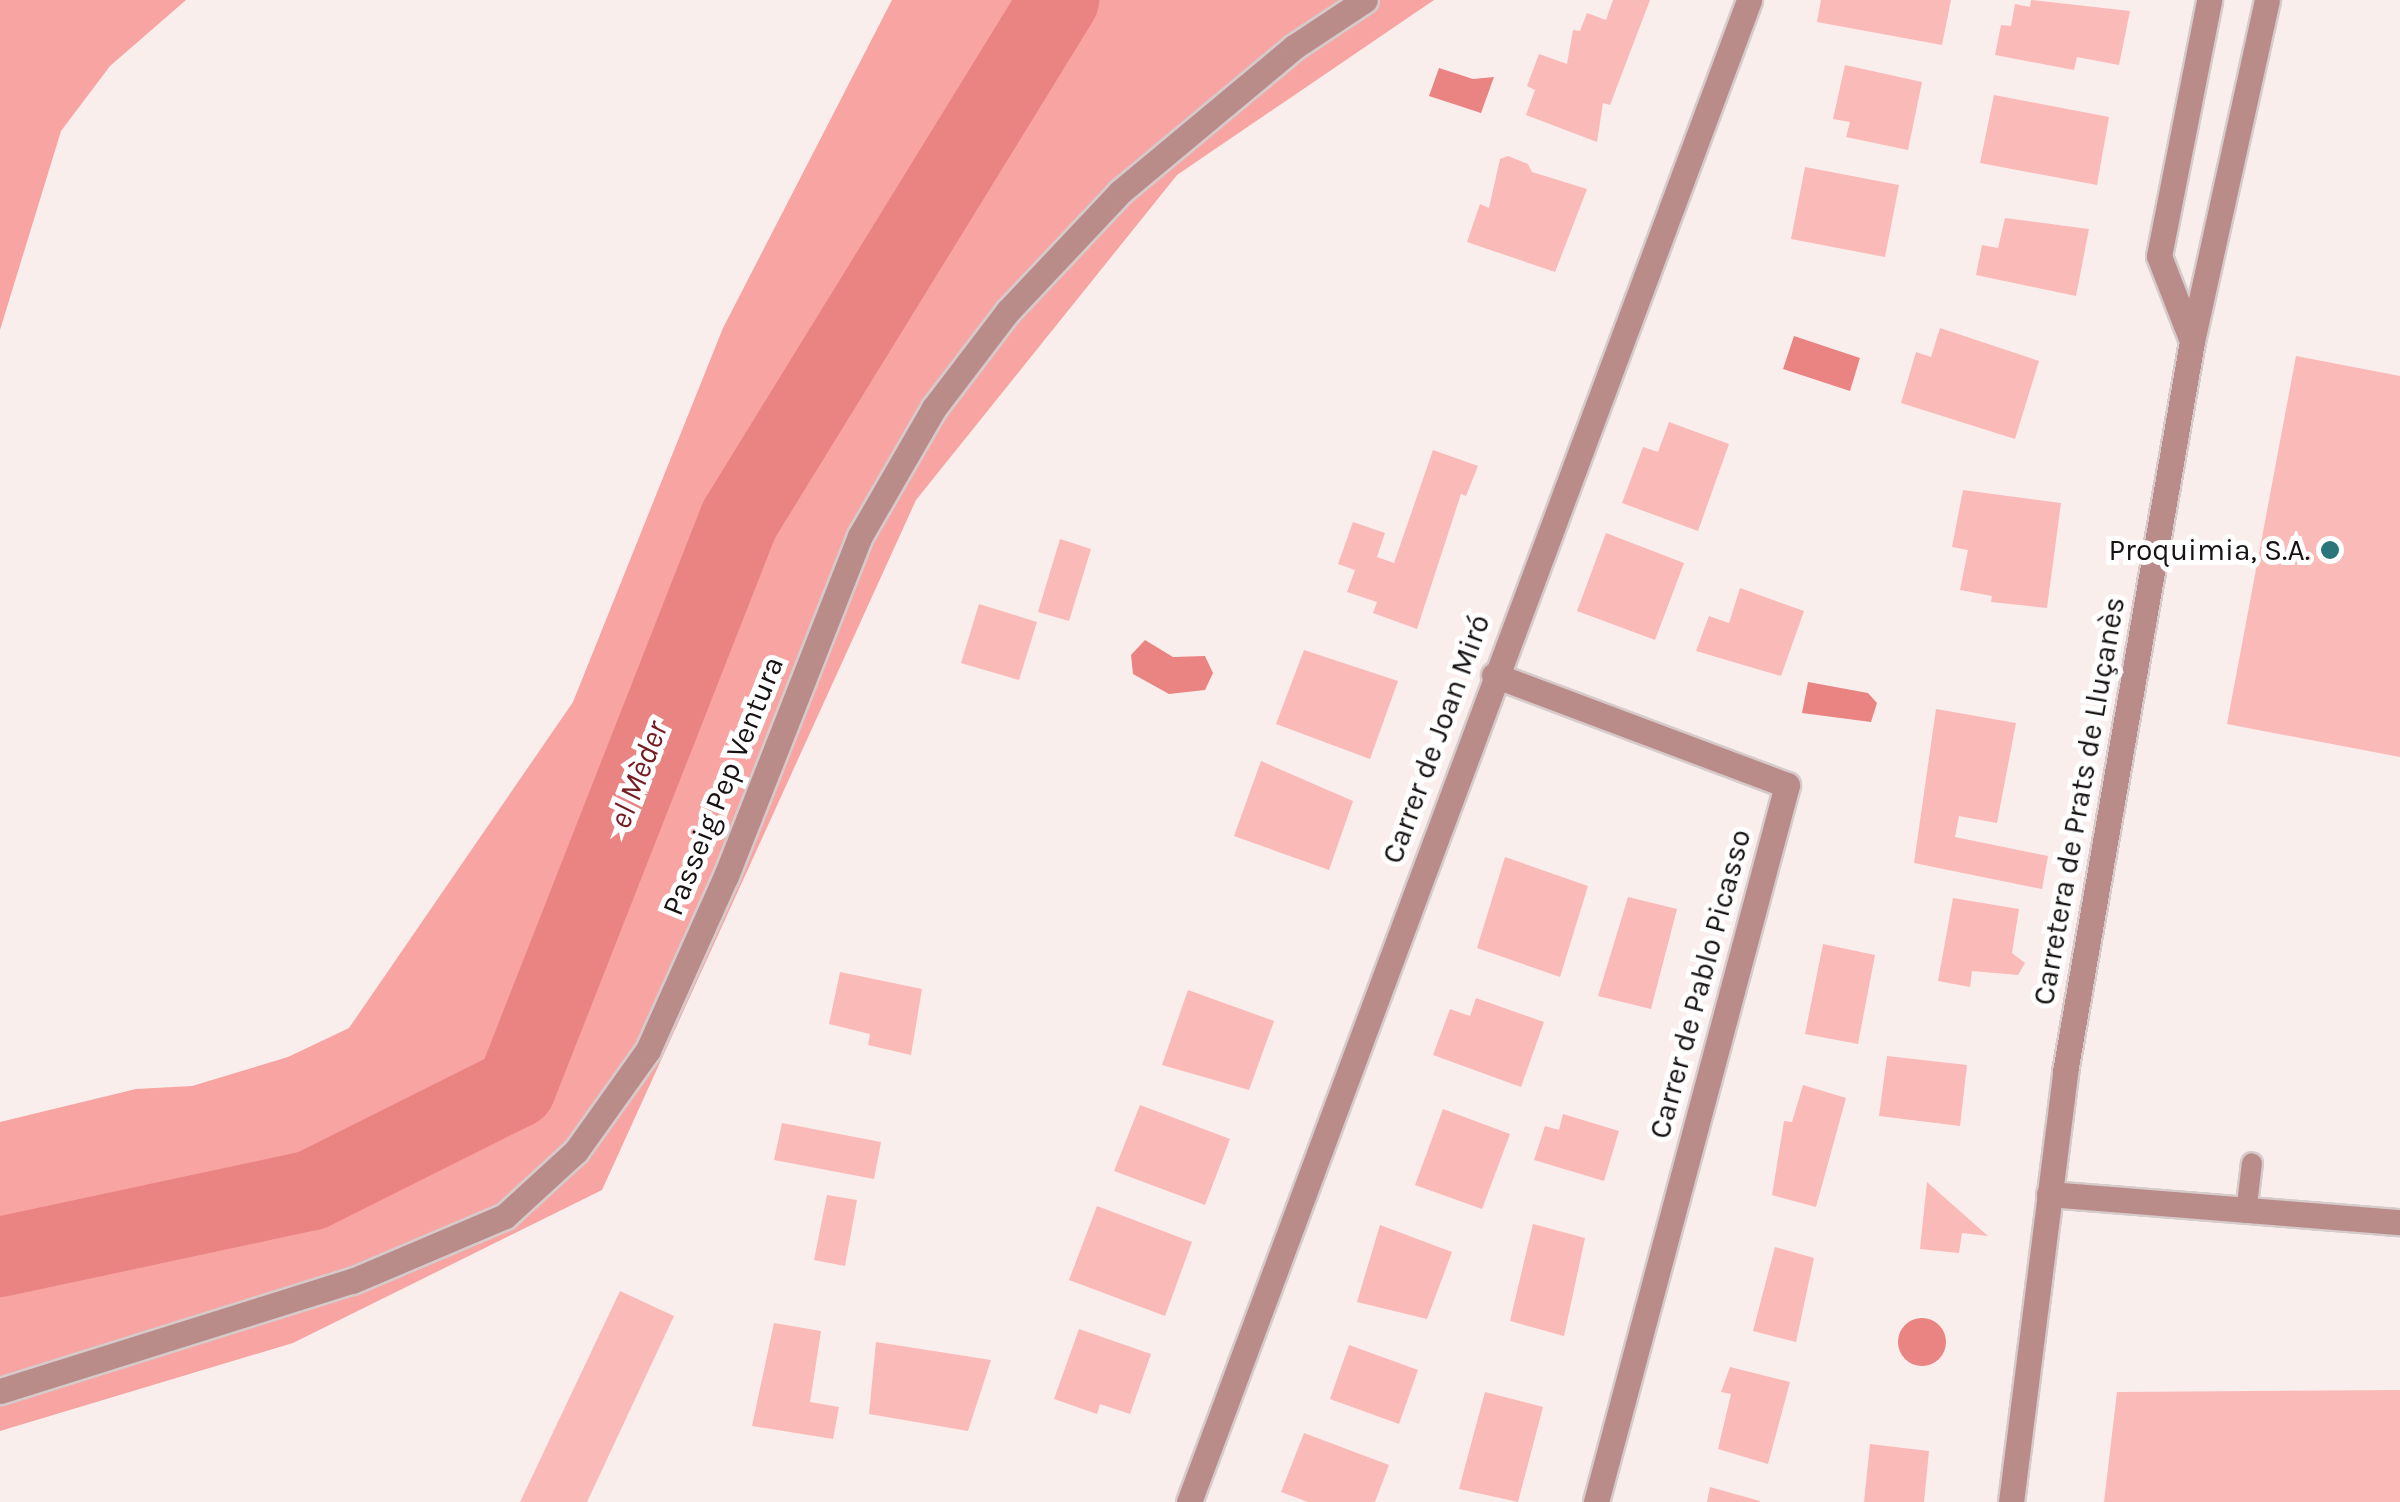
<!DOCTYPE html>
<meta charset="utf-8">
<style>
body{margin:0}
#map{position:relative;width:2400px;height:1502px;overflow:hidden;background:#faeeed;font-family:Karla,sans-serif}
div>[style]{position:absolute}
.green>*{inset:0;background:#f7a4a2}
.water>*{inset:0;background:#e98483}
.round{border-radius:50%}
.river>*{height:80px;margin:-40px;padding:0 40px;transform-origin:40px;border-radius:40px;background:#e98483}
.building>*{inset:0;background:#fabab8}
.roads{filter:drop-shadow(2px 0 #d6cbca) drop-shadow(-2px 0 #d6cbca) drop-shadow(0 2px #d6cbca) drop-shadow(0 -2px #d6cbca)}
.service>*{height:20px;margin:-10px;padding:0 10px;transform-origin:10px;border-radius:10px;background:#b98c8a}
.minor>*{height:25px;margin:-12.5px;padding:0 12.5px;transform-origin:12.5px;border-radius:12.5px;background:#b98c8a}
.tertiary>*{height:25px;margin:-12.5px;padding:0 12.5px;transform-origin:12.5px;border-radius:12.5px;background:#b98c8a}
.dots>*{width:28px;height:28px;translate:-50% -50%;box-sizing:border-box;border:5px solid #fff;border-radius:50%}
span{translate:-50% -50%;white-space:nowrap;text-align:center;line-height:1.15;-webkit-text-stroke:10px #fff;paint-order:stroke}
.poi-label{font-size:30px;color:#171313}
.right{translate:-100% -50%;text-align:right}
.street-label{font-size:30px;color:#171313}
.water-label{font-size:32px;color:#751b22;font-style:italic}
</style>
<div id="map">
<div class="green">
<div style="clip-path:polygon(0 0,186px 0,110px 66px,61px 131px,0 330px)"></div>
<div style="clip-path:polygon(892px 0,1434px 0,1177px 175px,916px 500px,602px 1190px,293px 1343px,0 1431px,0 1122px,136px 1089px,192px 1086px,288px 1057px,349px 1028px,573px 702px,723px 328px)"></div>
</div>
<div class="water">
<div style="clip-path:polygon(1439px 68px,1473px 79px,1494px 77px,1481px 113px,1429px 96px)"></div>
<div style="clip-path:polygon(1794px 336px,1860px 358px,1850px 391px,1783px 369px)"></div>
<div style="clip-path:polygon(1145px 640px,1173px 657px,1205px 656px,1213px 673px,1205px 690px,1169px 694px,1133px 674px,1131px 655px)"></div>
<div style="clip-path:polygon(1808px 682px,1868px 693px,1877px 703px,1871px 722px,1802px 713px)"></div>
<div class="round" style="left:1898px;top:1318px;width:48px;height:48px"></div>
</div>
<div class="river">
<div style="left:0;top:1257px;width:319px;rotate:-12.1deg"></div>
<div style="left:312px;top:1190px;width:228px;rotate:-26.6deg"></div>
<div style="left:516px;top:1088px;width:610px;rotate:-68.56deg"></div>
<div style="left:739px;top:520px;width:611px;rotate:-58.39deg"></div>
</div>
<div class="building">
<div style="clip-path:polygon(1613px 0,1650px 0,1610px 105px,1603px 103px,1597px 142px,1526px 115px,1535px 90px,1527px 86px,1539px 54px,1567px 64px,1573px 30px,1580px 31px,1587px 13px,1606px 20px)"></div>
<div style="clip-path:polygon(1821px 0,1951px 0,1942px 45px,1817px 22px)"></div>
<div style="clip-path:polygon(2031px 0,2130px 11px,2119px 65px,2077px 57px,2074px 70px,1995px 55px,2001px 25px,2011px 26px,2015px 4px,2030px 7px)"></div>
<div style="clip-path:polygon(1845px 65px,1922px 82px,1908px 150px,1846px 137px,1850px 122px,1833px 119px)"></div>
<div style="clip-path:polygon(1994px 95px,2109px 117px,2097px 185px,1980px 163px)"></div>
<div style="clip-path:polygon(1508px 156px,1528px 164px,1532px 172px,1587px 189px,1555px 272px,1467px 242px,1480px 204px,1489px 208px,1500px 159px)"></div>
<div style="clip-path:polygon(1805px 167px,1899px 185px,1885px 257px,1791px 239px)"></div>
<div style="clip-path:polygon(2005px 218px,2089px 229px,2076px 296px,1976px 275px,1982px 245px,1998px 248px)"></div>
<div style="clip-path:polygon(1940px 328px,2039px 361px,2015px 439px,1901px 403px,1916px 352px,1931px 357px)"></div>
<div style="clip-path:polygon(2296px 356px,2400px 376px,2400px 757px,2227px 724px)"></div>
<div style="clip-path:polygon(1669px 422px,1729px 444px,1698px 531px,1622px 503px,1643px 447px,1658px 452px)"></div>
<div style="clip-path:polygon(1433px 450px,1478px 466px,1466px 496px,1461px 494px,1417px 629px,1373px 613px,1377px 602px,1347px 592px,1355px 570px,1338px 564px,1353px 522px,1385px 533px,1377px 557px,1394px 563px)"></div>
<div style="clip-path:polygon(1963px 490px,2061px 503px,2047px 608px,1991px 602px,1992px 596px,1960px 590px,1968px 550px,1952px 547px)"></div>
<div style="clip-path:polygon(1606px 533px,1684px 563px,1655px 640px,1577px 611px)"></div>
<div style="clip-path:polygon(1060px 539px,1091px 549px,1069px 621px,1038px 612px)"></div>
<div style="clip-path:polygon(1740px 588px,1804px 611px,1781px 676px,1696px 651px,1709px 616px,1729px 623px)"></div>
<div style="clip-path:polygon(979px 604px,1037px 622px,1019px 680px,961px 663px)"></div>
<div style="clip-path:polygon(1304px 650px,1398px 681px,1370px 759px,1276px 724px)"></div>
<div style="clip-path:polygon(1936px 709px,2016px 723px,1997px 823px,1959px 816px,1955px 837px,2048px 856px,2042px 889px,1914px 863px)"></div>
<div style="clip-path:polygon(1261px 761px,1353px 801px,1329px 870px,1234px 836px)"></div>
<div style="clip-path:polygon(1505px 857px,1588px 886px,1560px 977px,1477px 948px)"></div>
<div style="clip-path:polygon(1628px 897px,1677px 909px,1651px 1009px,1598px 996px)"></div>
<div style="clip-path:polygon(1953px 898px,2019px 909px,2012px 953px,2025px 963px,2018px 975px,1972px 971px,1970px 987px,1938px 981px)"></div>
<div style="clip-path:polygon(1823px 944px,1875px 955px,1858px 1044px,1805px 1034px)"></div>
<div style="clip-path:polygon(840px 972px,922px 989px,911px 1055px,868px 1045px,870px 1034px,829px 1024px)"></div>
<div style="clip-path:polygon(1188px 990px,1274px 1021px,1249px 1090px,1162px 1065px)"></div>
<div style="clip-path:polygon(1476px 998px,1544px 1022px,1521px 1087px,1433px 1055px,1450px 1009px,1470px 1016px)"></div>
<div style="clip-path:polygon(1887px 1056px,1967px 1065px,1960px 1126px,1879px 1116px)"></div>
<div style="clip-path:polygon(1803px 1085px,1846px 1098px,1816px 1207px,1772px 1195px,1784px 1121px,1792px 1122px)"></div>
<div style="clip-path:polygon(1140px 1105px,1230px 1139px,1205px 1205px,1114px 1171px)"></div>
<div style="clip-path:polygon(1443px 1109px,1510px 1134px,1482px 1209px,1415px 1185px)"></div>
<div style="clip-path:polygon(1563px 1114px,1619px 1131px,1604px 1181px,1534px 1160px,1545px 1126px,1559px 1130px)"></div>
<div style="clip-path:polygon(782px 1123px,881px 1142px,874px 1179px,774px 1160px)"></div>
<div style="clip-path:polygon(1927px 1182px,1988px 1236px,1962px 1233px,1959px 1253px,1920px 1249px)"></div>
<div style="clip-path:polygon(827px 1195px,857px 1200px,845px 1266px,814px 1260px)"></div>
<div style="clip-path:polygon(1097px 1206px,1192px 1242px,1165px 1316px,1069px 1280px)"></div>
<div style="clip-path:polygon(1533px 1224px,1585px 1238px,1564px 1336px,1510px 1321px)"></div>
<div style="clip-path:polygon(1380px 1225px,1452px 1252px,1427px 1319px,1357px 1302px)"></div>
<div style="clip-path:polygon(1775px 1247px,1814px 1258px,1796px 1342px,1753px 1331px)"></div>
<div style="clip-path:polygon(620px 1291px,674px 1316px,587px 1502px,520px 1502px)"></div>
<div style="clip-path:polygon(774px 1323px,821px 1331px,810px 1402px,839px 1407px,833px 1439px,752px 1426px)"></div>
<div style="clip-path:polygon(1079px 1329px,1151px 1354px,1130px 1414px,1100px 1404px,1097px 1414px,1054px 1399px)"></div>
<div style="clip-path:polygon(876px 1342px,991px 1360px,968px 1431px,869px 1414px)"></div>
<div style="clip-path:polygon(1349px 1345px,1418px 1370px,1399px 1424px,1330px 1399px)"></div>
<div style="clip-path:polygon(1730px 1367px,1790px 1382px,1768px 1464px,1718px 1449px,1731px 1394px,1721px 1392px)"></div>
<div style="clip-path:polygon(2400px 1390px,2400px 1502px,2104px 1502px,2117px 1392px)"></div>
<div style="clip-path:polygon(1485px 1392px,1543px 1407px,1518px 1502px,1459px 1489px)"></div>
<div style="clip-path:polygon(1304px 1433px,1389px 1465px,1375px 1502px,1308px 1502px,1281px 1492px)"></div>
<div style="clip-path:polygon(1870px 1444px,1929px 1451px,1924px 1502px,1864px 1502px)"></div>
<div style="clip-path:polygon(1710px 1487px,1760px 1501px,1760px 1502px,1707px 1502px)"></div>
</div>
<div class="roads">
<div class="service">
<div style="left:2246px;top:1213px;width:50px;rotate:-83.2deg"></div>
</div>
<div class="minor">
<div style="left:2192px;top:341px;width:91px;rotate:-111.2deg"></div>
<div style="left:2159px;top:256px;width:261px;rotate:-78.9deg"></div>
<div style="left:1494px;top:675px;width:313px;rotate:20.6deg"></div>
<div style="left:1787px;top:785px;width:742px;rotate:104.92deg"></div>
<div style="left:2049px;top:1194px;width:352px;rotate:4.6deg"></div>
<div style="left:1189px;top:1502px;width:1603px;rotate:-69.55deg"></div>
</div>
<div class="tertiary">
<div style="left:0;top:1391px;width:369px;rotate:-17.4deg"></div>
<div style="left:352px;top:1281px;width:166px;rotate:-23deg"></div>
<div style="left:505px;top:1216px;width:96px;rotate:-42.5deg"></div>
<div style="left:576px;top:1151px;width:124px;rotate:-54.5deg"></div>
<div style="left:648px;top:1050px;width:191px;rotate:-65.9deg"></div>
<div style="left:726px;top:876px;width:365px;rotate:-68.5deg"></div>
<div style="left:860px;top:536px;width:148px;rotate:-60deg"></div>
<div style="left:934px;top:408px;width:122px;rotate:-52.7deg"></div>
<div style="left:1008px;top:311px;width:163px;rotate:-46.7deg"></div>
<div style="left:1120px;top:192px;width:226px;rotate:-39.8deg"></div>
<div style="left:1294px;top:47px;width:85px;rotate:-33.5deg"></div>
<div style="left:2011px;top:1502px;width:433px;rotate:-82.8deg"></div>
<div style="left:2065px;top:1072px;width:742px;rotate:-80.14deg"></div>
<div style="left:2192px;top:341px;width:349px;rotate:-77.6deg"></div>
</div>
</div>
<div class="dots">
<div style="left:2330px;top:550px;background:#2c757a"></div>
</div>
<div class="poi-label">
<span class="right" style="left:2310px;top:550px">Proquimia, S.A.</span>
</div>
<div class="street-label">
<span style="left:1436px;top:739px;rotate:-70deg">Carrer de Joan Miró</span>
<span style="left:723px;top:786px;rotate:-68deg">Passeig Pep Ventura</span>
<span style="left:2079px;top:801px;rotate:-80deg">Carretera de Prats de Lluçanès</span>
<span style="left:1700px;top:984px;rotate:-75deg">Carrer de Pablo Picasso</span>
</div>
<div class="water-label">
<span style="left:639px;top:775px;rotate:-69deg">el Mèder</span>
</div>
</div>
